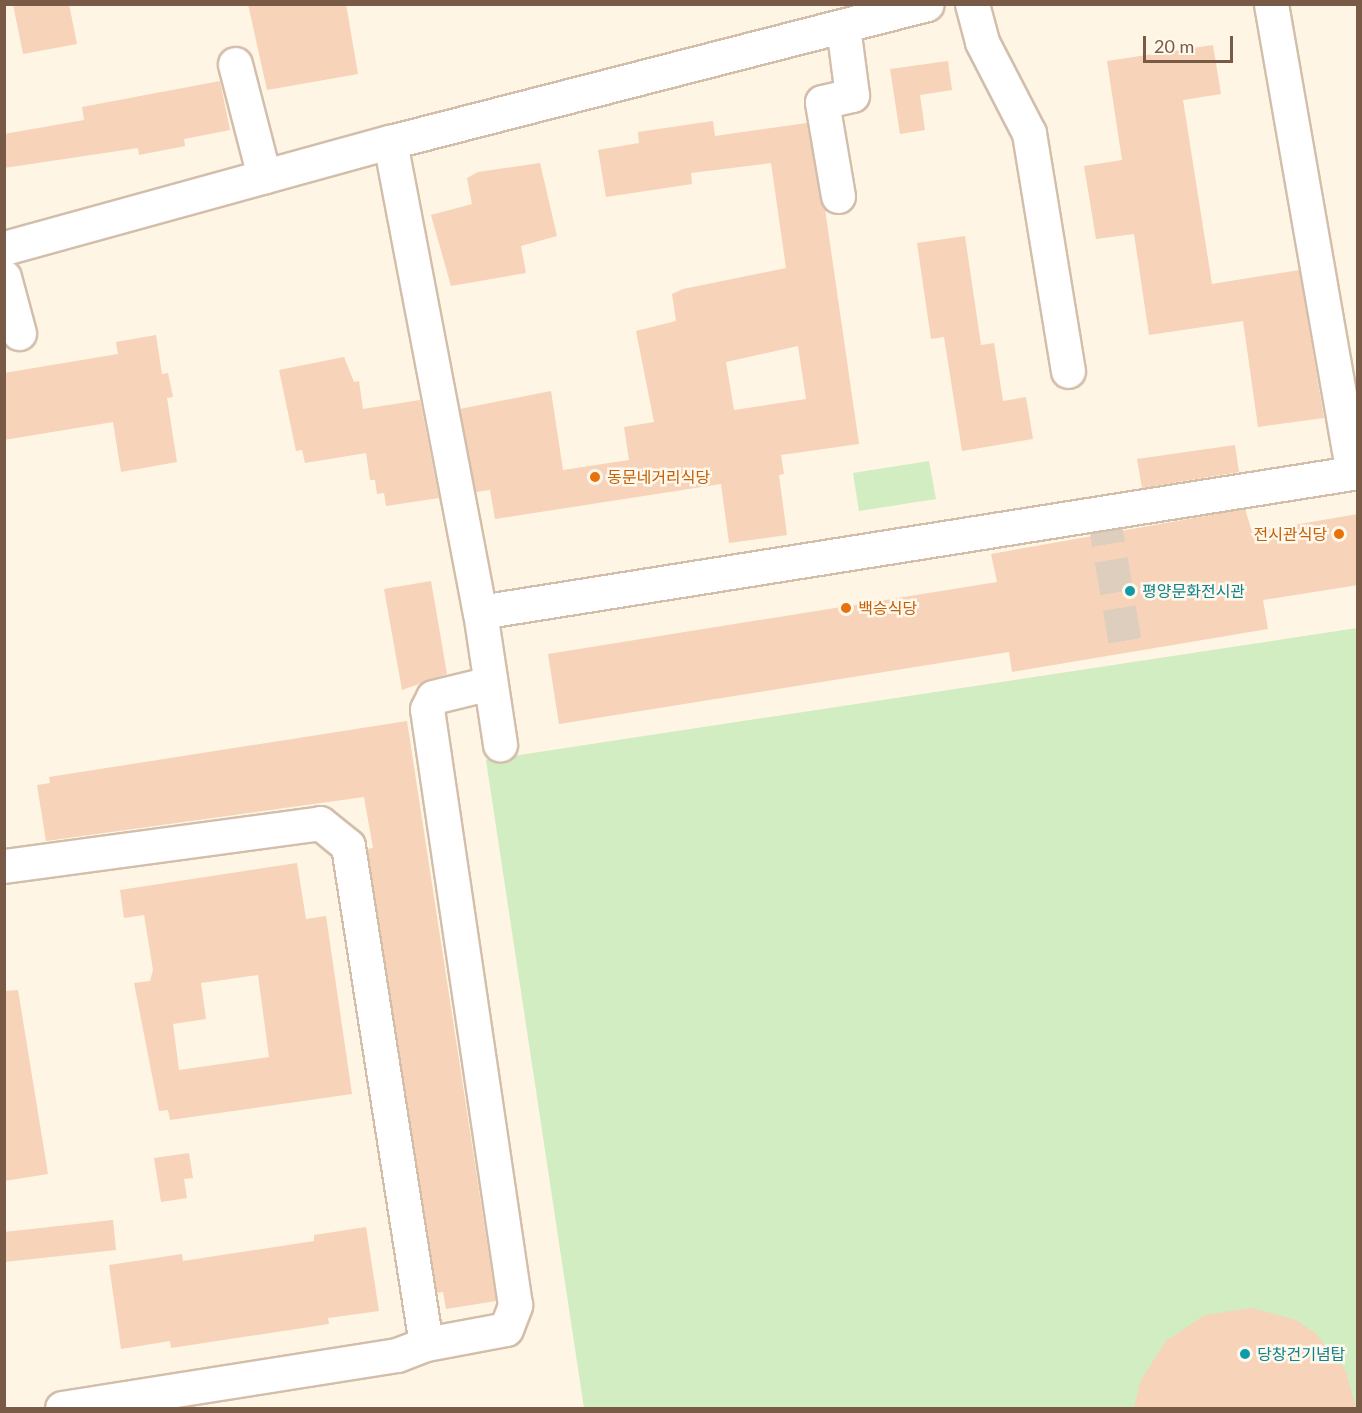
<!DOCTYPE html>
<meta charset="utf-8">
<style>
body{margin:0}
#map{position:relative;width:1362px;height:1413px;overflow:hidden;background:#fef5e4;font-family:Lato,"Noto Sans KR",sans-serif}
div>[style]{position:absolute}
.green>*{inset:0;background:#d1edc1}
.building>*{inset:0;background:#f6d3b9}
.minor-tunnel>*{height:33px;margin-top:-16.5px;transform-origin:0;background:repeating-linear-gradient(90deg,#ddcebd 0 33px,transparent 0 49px)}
.roads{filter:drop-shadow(2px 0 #d3beab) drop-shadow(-2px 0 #d3beab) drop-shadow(0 2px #d3beab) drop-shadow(0 -2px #d3beab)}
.minor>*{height:33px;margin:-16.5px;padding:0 16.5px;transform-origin:16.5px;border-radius:16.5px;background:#fff}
.dots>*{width:16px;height:16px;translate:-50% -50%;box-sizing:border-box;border:3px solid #fff8ec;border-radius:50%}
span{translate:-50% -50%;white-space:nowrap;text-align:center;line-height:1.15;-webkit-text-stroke:5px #fff8ec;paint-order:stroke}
.food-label{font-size:16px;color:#c56008}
.left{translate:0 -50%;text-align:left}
.right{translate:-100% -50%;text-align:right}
.culture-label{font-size:16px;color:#0d838f}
.frame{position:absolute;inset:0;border:6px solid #795a47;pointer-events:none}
.scale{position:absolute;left:1143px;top:36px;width:90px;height:27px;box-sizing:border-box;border:3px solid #795a47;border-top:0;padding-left:8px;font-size:18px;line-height:21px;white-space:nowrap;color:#795a47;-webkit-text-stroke:4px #fff8ec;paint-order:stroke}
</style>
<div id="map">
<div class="green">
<div style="clip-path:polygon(929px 461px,936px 499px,859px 511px,853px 473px)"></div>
<div style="clip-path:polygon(1357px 628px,1357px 1408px,584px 1408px,486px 760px)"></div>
</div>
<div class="building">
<div style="clip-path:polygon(13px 4px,69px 4px,77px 44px,23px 54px)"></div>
<div style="clip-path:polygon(248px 4px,346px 4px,358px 74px,267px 90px)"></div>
<div style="clip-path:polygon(1213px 45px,1221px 94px,1183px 100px,1212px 284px,1299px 270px,1324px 418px,1258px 427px,1243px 321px,1149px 335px,1134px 234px,1096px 239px,1084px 166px,1122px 160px,1107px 61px)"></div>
<div style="clip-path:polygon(948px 61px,952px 90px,920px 95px,925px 130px,900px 134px,890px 69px)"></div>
<div style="clip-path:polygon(220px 81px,230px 130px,184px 139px,185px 146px,139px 155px,138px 148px,4px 168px,4px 134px,84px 120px,82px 107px)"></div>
<div style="clip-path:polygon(evenodd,713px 121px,715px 136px,807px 123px,825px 209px,859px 444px,781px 455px,784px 474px,779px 475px,787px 535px,729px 543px,721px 484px,495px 519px,490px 490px,476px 492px,460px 409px,551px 391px,563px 470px,629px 460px,624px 427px,654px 422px,636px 331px,676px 321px,672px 294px,683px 289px,786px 268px,771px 163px,691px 173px,692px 184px,606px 197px,598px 150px,639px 143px,638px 132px,713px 121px,798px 346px,806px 399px,734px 410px,726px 362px,798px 346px)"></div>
<div style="clip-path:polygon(540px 163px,557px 236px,521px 246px,526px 273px,451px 286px,431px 215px,472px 204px,467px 178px,478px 172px)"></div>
<div style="clip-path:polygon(965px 236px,981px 345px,994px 343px,1003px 401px,1026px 397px,1033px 439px,962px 451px,944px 337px,931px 339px,917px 243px)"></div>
<div style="clip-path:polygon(156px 335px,162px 374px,168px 373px,173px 397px,167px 398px,177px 462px,121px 472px,113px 422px,4px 440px,4px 373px,118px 354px,116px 342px)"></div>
<div style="clip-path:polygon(344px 357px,354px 382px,359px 381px,363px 409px,420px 400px,439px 498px,386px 506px,384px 493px,377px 494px,375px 480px,370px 480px,366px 453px,305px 463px,302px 450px,296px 451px,279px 370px)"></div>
<div style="clip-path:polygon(1235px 445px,1239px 472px,1142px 488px,1137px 459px)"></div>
<div style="clip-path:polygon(1245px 509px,1252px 532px,1358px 514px,1358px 585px,1263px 600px,1268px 629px,1012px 672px,1009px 652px,559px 724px,548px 654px,997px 582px,991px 554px)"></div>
<div style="clip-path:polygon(431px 581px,447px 674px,402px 690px,384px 589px)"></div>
<div style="clip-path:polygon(407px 721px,496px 1301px,446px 1309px,443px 1292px,437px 1293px,367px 849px,373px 848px,364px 797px,46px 841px,37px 785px,50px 783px,49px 777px)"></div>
<div style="clip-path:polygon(evenodd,297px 863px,306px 919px,326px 916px,352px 1094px,170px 1120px,168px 1110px,159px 1111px,134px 983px,150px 981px,153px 970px,144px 915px,124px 918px,120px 890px,297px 863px,258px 975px,269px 1057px,179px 1070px,173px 1024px,206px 1019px,201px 983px,258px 975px)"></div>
<div style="clip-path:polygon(18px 990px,48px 1174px,4px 1181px,4px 991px)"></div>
<div style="clip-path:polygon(189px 1153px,193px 1178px,184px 1179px,187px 1198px,161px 1202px,154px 1158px)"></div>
<div style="clip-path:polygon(113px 1220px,116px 1250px,4px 1262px,4px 1232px)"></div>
<div style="clip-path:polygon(366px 1227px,379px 1311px,328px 1318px,329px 1324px,171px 1348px,170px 1341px,121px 1349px,109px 1265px,182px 1254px,183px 1261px,314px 1241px,314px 1235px)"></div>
<div style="clip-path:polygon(1251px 1308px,1296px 1320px,1315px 1333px,1345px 1369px,1356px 1408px,1134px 1408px,1141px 1380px,1166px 1341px,1205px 1315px)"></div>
</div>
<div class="minor-tunnel">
<div style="left:1103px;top:511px;width:144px;rotate:80.4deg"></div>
</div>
<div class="roads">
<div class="minor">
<div style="left:972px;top:4px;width:39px;rotate:75deg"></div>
<div style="left:982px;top:42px;width:102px;rotate:62.7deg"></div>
<div style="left:1029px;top:133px;width:241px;rotate:80.7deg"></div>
<div style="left:1271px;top:4px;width:475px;rotate:80.1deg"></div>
<div style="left:235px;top:64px;width:116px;rotate:75.5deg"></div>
<div style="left:390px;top:142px;width:479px;rotate:79.2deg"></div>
<div style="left:480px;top:612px;width:134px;rotate:81.4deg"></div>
<div style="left:838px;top:196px;width:95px;rotate:-99.7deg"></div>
<div style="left:822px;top:102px;width:31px;rotate:-13deg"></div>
<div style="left:852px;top:95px;width:69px;rotate:-97.5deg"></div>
<div style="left:4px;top:248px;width:400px;rotate:-15.4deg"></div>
<div style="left:390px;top:142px;width:554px;rotate:-14.41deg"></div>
<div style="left:4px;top:277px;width:58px;rotate:75deg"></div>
<div style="left:480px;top:612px;width:889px;rotate:-9.06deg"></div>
<div style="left:4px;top:866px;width:319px;rotate:-7.7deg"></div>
<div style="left:320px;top:823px;width:36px;rotate:39deg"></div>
<div style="left:348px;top:846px;width:504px;rotate:81.1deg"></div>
<div style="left:426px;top:1344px;width:81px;rotate:-10.6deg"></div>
<div style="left:506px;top:1329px;width:26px;rotate:-69deg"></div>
<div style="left:515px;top:1305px;width:602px;rotate:-98.4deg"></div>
<div style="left:427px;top:709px;width:13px;rotate:-63deg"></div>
<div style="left:433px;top:697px;width:59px;rotate:-13.8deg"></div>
<div style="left:62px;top:1408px;width:339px;rotate:-9deg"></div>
<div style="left:397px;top:1355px;width:31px;rotate:-21deg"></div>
</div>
</div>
<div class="dots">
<div style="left:595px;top:477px;background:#e8710a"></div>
<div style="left:1339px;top:534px;background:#e8710a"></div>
<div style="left:1130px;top:591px;background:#0f9aa8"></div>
<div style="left:846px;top:608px;background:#e8710a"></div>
<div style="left:1245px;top:1354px;background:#0f9aa8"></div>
</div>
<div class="food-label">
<span class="left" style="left:607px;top:477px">동문네거리식당</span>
<span class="right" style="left:1327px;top:534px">전시관식당</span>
<span class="left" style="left:858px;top:608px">백승식당</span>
</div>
<div class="culture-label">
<span class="left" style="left:1142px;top:591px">평양문화전시관</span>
<span class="left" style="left:1257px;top:1354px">당창건기념탑</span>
</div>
<div class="frame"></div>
<div class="scale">20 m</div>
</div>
